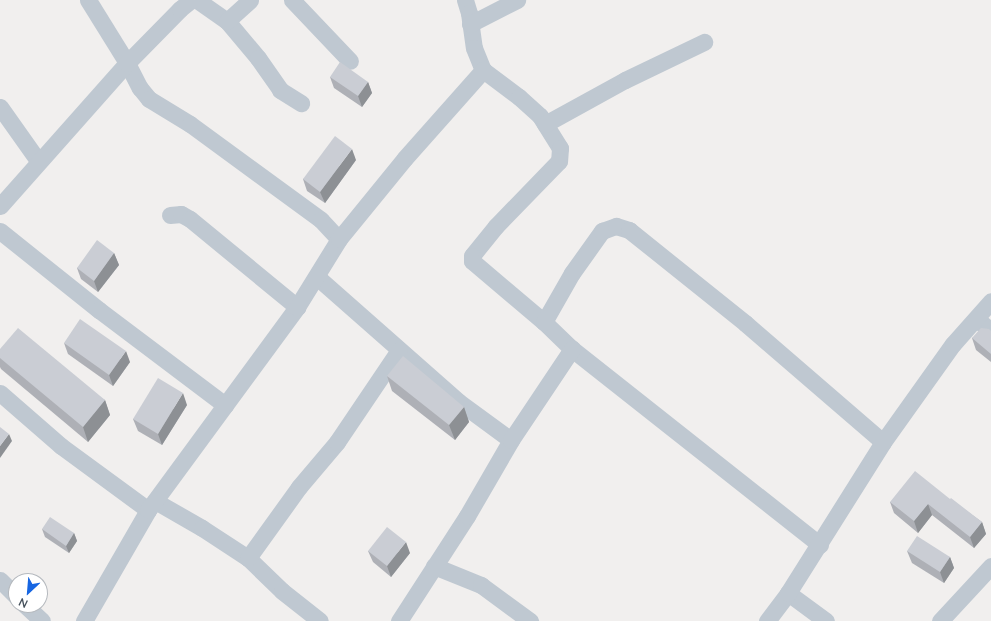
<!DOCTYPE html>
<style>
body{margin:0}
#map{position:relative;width:991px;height:621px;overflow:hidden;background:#f1efee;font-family:Lato,sans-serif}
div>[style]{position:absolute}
.minor>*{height:17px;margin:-8.5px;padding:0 8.5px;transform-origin:8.5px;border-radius:8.5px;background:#bfc8d1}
.wall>*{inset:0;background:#aeb0b6}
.shaded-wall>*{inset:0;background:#8d9094}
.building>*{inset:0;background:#cacdd4}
span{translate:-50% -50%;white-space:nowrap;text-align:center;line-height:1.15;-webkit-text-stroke:4px #fff;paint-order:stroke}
.north{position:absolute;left:8px;top:573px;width:40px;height:40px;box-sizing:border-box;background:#fff;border:1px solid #b5b9be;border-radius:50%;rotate:206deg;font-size:11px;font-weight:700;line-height:16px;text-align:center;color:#46515c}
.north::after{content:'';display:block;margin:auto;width:14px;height:18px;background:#1766e2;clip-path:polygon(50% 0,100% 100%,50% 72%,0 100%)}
</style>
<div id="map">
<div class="minor">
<div style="left:88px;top:0;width:74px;rotate:58.2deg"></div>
<div style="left:127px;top:63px;width:28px;rotate:63deg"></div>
<div style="left:140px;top:88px;width:14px;rotate:51deg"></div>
<div style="left:149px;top:99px;width:48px;rotate:31.4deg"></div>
<div style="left:190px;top:124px;width:162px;rotate:36.2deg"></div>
<div style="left:321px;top:220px;width:26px;rotate:47deg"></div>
<div style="left:197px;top:0;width:37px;rotate:35deg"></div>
<div style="left:227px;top:21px;width:48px;rotate:50deg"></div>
<div style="left:258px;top:58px;width:39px;rotate:55deg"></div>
<div style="left:280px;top:90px;width:25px;rotate:32deg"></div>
<div style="left:292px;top:0;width:84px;rotate:46.4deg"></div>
<div style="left:465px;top:0;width:14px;rotate:73deg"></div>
<div style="left:469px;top:13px;width:35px;rotate:82deg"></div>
<div style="left:474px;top:48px;width:24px;rotate:68deg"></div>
<div style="left:483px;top:70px;width:45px;rotate:36.9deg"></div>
<div style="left:519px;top:97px;width:28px;rotate:42deg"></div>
<div style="left:540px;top:116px;width:38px;rotate:58deg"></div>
<div style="left:560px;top:148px;width:13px;rotate:94deg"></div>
<div style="left:559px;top:161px;width:91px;rotate:134.1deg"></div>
<div style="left:496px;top:226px;width:38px;rotate:129deg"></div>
<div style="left:472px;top:256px;width:5px;rotate:90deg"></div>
<div style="left:472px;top:261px;width:94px;rotate:40.3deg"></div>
<div style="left:544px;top:322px;width:39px;rotate:44deg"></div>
<div style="left:572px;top:349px;width:316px;rotate:38.3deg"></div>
<div style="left:227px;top:21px;width:31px;rotate:-42deg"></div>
<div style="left:470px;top:24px;width:53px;rotate:-27.1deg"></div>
<div style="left:0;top:107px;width:67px;rotate:54.7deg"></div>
<div style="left:545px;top:124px;width:91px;rotate:-28.8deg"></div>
<div style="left:625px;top:80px;width:88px;rotate:-25.7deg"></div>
<div style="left:0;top:206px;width:191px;rotate:-48.4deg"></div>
<div style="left:127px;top:63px;width:76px;rotate:-45.5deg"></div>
<div style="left:180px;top:9px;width:14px;rotate:-39deg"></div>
<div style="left:170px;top:215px;width:11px;rotate:-5deg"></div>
<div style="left:181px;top:214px;width:10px;rotate:29deg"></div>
<div style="left:190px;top:219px;width:139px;rotate:39.4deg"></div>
<div style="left:0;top:231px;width:127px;rotate:38.6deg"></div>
<div style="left:99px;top:310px;width:158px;rotate:37deg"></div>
<div style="left:317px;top:277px;width:189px;rotate:41.4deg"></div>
<div style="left:459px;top:402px;width:64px;rotate:36.2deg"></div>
<div style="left:977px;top:319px;width:18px;rotate:41deg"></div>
<div style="left:544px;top:322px;width:56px;rotate:-60.3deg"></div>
<div style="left:572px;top:273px;width:52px;rotate:-54.5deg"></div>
<div style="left:602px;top:231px;width:15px;rotate:-20deg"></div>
<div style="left:616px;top:226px;width:14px;rotate:17deg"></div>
<div style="left:629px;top:230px;width:149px;rotate:38.7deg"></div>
<div style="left:745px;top:323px;width:182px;rotate:40.8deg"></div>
<div style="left:0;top:393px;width:81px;rotate:41deg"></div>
<div style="left:61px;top:446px;width:108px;rotate:36.3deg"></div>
<div style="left:155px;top:501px;width:54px;rotate:29.9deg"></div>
<div style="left:202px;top:528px;width:55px;rotate:33.1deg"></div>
<div style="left:248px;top:558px;width:47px;rotate:44.1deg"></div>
<div style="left:282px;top:591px;width:48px;rotate:38.3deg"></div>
<div style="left:248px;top:558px;width:87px;rotate:-54.3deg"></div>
<div style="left:299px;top:487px;width:59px;rotate:-49.8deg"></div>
<div style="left:337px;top:442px;width:111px;rotate:-56deg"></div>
<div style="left:434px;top:566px;width:51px;rotate:22deg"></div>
<div style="left:481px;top:585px;width:61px;rotate:36.3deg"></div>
<div style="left:0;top:580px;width:23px;rotate:45deg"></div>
<div style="left:788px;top:593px;width:47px;rotate:36.4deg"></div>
<div style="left:25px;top:605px;width:23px;rotate:43deg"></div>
<div style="left:84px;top:621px;width:128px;rotate:-60deg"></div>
<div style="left:148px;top:510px;width:252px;rotate:-53.7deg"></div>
<div style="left:297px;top:307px;width:80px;rotate:-58.3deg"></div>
<div style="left:339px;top:239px;width:104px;rotate:-50.8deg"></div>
<div style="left:405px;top:158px;width:118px;rotate:-48.4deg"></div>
<div style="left:399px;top:621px;width:125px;rotate:-57.1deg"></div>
<div style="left:467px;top:516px;width:88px;rotate:-59.9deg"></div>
<div style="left:511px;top:440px;width:110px;rotate:-56.2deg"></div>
<div style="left:767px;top:621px;width:35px;rotate:-53deg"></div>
<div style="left:788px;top:593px;width:178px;rotate:-57.8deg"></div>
<div style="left:883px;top:442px;width:120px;rotate:-54.5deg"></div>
<div style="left:953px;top:344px;width:57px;rotate:-48.5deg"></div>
<div style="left:940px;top:621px;width:75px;rotate:-47.2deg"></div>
</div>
<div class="wall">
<div style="clip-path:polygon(330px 77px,368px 82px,372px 93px,362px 107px,334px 88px)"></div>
<div style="clip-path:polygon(356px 160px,325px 203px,307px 191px,303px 179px)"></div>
<div style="clip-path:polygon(114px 253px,119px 265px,98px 292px,81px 279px,77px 268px)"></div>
<div style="clip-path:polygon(991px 331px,991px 362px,976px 350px,972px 338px)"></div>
<div style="clip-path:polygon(64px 343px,130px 362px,113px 386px,68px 354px)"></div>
<div style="clip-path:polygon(0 349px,105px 400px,110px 415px,88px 442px,1px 369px,0 367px)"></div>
<div style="clip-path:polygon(387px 376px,464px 407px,469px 422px,455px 440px,392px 391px)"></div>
<div style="clip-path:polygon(187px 405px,162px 445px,138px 431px,133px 419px)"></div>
<div style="clip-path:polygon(950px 499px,982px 522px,986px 534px,974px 548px,932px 515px,918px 533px,894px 513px,890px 502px)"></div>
<div style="clip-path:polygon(42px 529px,74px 533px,77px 541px,69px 553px,45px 537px)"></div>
<div style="clip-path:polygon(368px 551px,410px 553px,391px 577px,373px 562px)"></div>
<div style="clip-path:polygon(907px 551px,950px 557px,954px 568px,944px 583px,912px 563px)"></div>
</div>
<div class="shaded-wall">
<div style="clip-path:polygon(368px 82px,372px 93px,362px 107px,358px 96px)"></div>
<div style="clip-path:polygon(352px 149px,356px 160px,325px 203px,320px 192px)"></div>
<div style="clip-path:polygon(114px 253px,119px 265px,98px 292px,94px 281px)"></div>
<div style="clip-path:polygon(126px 351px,130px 362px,113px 386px,109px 375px)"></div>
<div style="clip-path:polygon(183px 393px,187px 405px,162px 445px,158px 434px)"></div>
<div style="clip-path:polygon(105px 400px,110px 415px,88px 442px,83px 427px)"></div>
<div style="clip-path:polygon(464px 407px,469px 422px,455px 440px,449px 425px)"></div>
<div style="clip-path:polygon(9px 434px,12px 441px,0 458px,0 446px)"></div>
<div style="clip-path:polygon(928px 504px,932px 515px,918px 533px,914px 521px)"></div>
<div style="clip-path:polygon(982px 522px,986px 534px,974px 548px,970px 537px)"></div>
<div style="clip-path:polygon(74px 533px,77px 541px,69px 553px,66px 546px)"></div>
<div style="clip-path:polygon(406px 542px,410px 553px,391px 577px,387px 566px)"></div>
<div style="clip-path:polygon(950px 557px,954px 568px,944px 583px,940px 572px)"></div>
</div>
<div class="building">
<div style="clip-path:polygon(340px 62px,368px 82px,358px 96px,330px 77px)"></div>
<div style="clip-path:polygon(335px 136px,352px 149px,320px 192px,303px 179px)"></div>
<div style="clip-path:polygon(97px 240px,114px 253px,94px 281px,77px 268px)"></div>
<div style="clip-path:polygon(80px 319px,126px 351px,109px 375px,64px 343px)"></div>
<div style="clip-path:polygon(18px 328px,105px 400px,83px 427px,0 358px,0 349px)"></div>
<div style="clip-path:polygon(981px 328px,989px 329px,991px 331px,991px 354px,972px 338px)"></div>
<div style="clip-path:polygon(403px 356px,464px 407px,449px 425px,387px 376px)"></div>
<div style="clip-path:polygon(158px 378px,183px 393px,158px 434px,133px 419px)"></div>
<div style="clip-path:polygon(0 427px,9px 434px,0 446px)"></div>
<div style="clip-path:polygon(915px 471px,950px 499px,951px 498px,982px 522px,970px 537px,928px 504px,914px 521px,890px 502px)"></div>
<div style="clip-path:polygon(50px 517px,74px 533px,66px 546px,42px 529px)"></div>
<div style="clip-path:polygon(387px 527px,406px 542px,387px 566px,368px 551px)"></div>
<div style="clip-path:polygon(917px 536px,950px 557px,940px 572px,907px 551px)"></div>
</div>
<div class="north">N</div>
</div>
